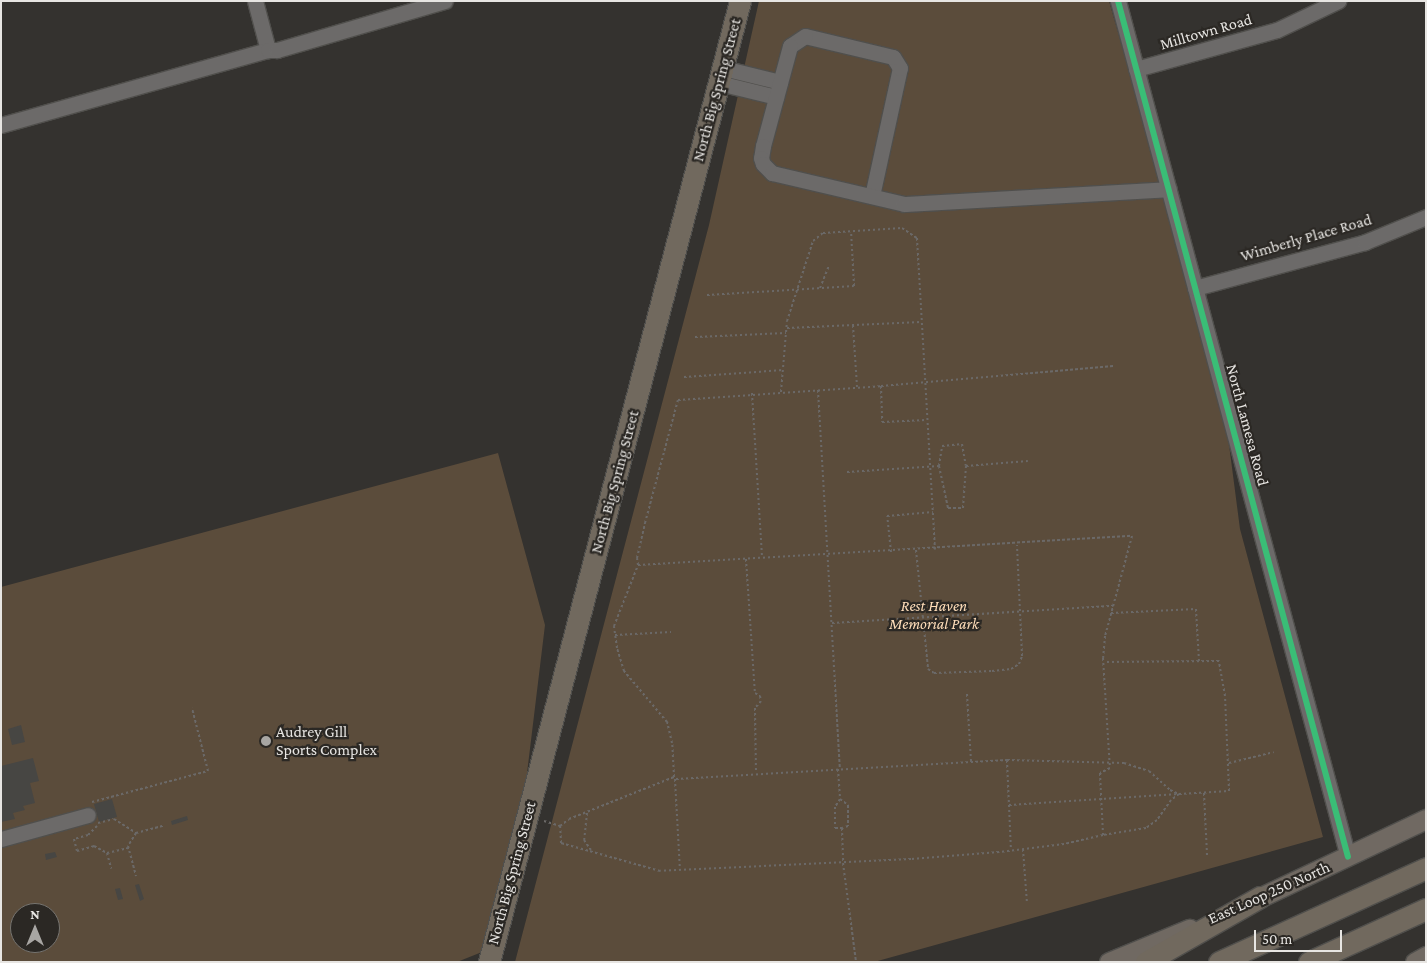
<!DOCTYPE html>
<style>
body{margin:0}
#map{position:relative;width:1427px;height:963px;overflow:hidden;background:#34322f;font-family:"Crimson Pro",serif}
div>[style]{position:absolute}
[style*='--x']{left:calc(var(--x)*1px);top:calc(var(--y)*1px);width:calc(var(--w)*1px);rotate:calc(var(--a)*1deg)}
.green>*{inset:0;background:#5b4c3b}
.building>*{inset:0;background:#474643}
.path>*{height:2px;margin-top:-1px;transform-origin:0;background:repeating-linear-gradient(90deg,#6b6968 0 2.5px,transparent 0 5px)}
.roads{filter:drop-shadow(1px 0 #504f4c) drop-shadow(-1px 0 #504f4c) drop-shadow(0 1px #504f4c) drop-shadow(0 -1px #504f4c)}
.minor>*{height:15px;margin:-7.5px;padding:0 7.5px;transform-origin:7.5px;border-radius:7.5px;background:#6c6a69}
.major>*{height:19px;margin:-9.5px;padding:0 9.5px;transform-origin:9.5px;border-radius:9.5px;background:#706962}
.highway>*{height:21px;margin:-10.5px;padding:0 10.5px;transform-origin:10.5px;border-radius:10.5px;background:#71695e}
.cycleway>*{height:6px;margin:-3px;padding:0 3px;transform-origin:3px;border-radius:3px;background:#3abd76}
.dots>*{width:14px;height:14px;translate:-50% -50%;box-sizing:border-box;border:2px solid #2b2824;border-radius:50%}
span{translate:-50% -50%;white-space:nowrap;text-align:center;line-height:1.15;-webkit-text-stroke:4.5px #2b2824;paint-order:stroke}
.street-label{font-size:16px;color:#e7e5e2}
.park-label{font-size:16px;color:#feddb9;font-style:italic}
.poi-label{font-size:16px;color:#e7e5e2}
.left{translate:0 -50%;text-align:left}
.frame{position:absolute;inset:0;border:2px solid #e7e5e2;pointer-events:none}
.north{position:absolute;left:10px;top:903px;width:50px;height:50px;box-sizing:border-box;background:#2b2824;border:1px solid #767470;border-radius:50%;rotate:0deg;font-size:14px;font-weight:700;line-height:20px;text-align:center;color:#e7e5e2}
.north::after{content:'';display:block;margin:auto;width:18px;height:22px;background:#a8a6a3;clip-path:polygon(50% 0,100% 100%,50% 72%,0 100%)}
.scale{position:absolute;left:1254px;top:930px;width:88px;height:22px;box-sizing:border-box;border:2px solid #e7e5e2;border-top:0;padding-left:6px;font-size:15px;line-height:18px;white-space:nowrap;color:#e7e5e2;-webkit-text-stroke:4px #2b2824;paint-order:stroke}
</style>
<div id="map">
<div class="green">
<i style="clip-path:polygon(759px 1px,1109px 1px,1187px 273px,1227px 429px,1240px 529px,1323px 837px,874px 962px,515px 962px,709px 225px)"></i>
<i style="clip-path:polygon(evenodd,498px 453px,545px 625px,517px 856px,492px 948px,457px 962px,1px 962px,1px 587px,498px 453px,20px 913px,50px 913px,50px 943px,20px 943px,20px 913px)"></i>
</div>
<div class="building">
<i style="clip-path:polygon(21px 725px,25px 742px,12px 745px,8px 729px)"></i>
<i style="clip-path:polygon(33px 758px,39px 781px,30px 783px,35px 803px,23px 806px,25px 810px,13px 813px,15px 819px,1px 822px,1px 766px)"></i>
<i style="clip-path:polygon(112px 799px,117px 817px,99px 822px,94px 804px)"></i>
<i style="clip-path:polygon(187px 816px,188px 820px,172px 825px,171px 821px)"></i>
<i style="clip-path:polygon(55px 852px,57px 857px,46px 860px,45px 854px)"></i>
<i style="clip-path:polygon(139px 884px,144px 899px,140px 901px,135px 885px)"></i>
<i style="clip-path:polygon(120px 888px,123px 899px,118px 900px,115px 889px)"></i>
</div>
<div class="path">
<i style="--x:820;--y:288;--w:24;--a:-68"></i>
<i style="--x:707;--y:295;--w:147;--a:-3.5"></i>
<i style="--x:854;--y:286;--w:55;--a:-93.1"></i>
<i style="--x:853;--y:325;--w:62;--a:86.3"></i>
<i style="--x:787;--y:328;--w:134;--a:-2.6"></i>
<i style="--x:695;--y:337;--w:91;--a:-2.5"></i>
<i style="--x:684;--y:377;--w:99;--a:-4"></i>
<i style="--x:881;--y:386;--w:36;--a:88"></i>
<i style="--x:882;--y:422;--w:44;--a:-2.6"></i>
<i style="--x:818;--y:390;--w:379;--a:86.7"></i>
<i style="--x:781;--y:392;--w:71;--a:-85.2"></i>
<i style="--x:787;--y:321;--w:84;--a:-72"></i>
<i style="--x:813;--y:241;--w:13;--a:-39"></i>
<i style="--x:823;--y:233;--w:79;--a:-3.6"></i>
<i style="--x:902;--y:228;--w:18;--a:34"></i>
<i style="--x:917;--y:238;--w:312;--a:86.7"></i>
<i style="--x:752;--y:393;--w:165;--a:86.5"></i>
<i style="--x:939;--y:466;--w:43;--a:77.9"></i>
<i style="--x:948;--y:508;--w:15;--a:0"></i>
<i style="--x:963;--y:508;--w:42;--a:-85.9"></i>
<i style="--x:847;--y:472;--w:92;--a:-3.7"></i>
<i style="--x:939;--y:466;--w:20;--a:-81"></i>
<i style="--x:942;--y:446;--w:20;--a:-6"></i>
<i style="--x:962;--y:444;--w:22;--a:80"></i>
<i style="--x:966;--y:466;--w:62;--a:-4.6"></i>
<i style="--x:916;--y:550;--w:120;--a:84.2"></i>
<i style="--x:928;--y:669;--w:7;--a:34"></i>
<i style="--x:934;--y:673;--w:58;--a:-2"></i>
<i style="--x:992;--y:671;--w:19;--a:-6"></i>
<i style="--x:1011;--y:669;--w:9;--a:-32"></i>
<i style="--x:1019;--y:664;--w:9;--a:-69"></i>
<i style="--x:1022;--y:656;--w:111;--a:-92.6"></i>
<i style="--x:891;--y:552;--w:36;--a:-96"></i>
<i style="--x:887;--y:516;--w:46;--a:-5"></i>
<i style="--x:746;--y:559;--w:134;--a:86.2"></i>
<i style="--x:755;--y:693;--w:6;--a:31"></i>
<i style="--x:760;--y:696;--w:5;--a:79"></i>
<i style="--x:761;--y:701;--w:9;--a:131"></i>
<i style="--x:755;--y:708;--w:65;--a:89.1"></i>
<i style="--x:638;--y:565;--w:7;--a:-98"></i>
<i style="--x:637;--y:558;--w:36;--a:-77"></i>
<i style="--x:645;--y:523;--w:127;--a:-75"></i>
<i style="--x:678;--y:400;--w:203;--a:-3.9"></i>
<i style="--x:881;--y:386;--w:233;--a:-4.9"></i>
<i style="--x:1111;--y:613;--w:85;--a:-2.7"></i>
<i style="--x:1196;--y:609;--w:52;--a:86.7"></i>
<i style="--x:832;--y:623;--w:282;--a:-3.5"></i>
<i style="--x:615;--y:635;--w:56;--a:-3.1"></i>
<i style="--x:967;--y:694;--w:68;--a:86.6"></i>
<i style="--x:1007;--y:760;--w:90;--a:87.5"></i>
<i style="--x:1229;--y:763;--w:46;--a:-13.7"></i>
<i style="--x:838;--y:769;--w:30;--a:86"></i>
<i style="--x:840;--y:799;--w:10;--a:37"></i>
<i style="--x:848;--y:805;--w:21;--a:90"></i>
<i style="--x:848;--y:826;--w:6;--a:162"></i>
<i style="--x:842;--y:828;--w:35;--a:88"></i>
<i style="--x:843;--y:863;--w:100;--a:82.5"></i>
<i style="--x:675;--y:779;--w:91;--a:86.9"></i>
<i style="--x:676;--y:779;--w:332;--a:-3.3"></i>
<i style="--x:1007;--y:760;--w:117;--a:1.5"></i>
<i style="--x:1124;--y:763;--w:26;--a:18"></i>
<i style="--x:1149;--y:771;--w:28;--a:42"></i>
<i style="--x:1170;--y:790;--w:10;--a:24"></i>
<i style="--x:1179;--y:794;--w:50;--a:-3.4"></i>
<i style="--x:1229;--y:791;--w:95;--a:-92.4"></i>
<i style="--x:1225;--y:696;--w:36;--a:-100"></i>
<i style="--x:1219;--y:661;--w:115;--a:179.5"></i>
<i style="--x:1204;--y:793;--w:62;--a:87.2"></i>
<i style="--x:840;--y:799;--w:9;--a:122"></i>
<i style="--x:835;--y:807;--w:21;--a:90"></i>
<i style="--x:835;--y:828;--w:7;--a:0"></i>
<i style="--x:92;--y:802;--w:120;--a:-15"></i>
<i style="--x:208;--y:771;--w:65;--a:-104.3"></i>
<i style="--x:1009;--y:805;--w:170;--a:-3.7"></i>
<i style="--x:1179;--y:794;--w:10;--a:143"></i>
<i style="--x:1171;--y:800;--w:24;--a:125"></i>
<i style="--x:1157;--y:820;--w:14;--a:144"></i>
<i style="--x:1146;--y:828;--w:44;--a:170.8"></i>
<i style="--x:587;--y:813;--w:27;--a:96"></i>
<i style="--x:584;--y:840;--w:12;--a:55"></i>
<i style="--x:544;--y:821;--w:17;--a:17"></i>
<i style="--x:560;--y:826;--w:11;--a:-38"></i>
<i style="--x:569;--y:819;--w:113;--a:-21.8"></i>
<i style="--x:674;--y:777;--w:34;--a:-93"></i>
<i style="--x:672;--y:743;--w:22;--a:-103"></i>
<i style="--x:667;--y:722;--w:67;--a:-130.1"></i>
<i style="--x:624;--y:671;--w:24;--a:-107"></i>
<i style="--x:617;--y:648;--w:22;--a:-98"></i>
<i style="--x:614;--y:626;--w:66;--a:-68.5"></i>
<i style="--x:638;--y:565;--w:495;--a:-3.4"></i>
<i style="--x:1132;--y:536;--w:104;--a:105.1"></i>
<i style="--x:1105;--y:636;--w:22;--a:95"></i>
<i style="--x:1103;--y:658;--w:110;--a:86.4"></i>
<i style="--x:1110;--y:768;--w:11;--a:153"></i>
<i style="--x:1100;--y:773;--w:62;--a:87.2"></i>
<i style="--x:1103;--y:835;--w:40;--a:167"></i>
<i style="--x:1064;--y:844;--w:65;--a:173"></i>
<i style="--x:999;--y:852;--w:88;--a:175.5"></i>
<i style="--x:911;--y:859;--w:251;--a:177.3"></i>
<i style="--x:660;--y:871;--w:103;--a:-164.2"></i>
<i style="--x:561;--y:843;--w:17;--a:-93"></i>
<i style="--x:98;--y:823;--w:16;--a:-14"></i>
<i style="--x:114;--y:819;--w:26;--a:32"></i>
<i style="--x:136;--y:833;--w:28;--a:-15"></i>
<i style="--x:97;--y:826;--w:13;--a:135"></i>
<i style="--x:88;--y:835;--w:15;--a:164"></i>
<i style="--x:74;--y:839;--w:12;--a:76"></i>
<i style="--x:77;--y:851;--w:18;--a:-16"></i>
<i style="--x:94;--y:846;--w:15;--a:28"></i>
<i style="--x:107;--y:853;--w:16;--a:75"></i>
<i style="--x:136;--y:833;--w:15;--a:122"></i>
<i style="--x:128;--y:846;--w:31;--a:75"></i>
<i style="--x:1023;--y:849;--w:54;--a:85.8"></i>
<i style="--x:107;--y:853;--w:23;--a:-13"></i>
</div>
<div class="roads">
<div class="minor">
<i style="--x:255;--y:1;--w:51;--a:75.1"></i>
<i style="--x:1118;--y:1;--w:886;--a:74.96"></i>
<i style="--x:723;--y:68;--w:59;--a:13.8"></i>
<i style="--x:1136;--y:69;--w:146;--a:-15.5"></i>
<i style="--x:1277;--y:30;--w:68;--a:-25.4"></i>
<i style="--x:719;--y:83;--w:59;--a:13.8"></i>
<i style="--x:1;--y:125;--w:277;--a:-15.7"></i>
<i style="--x:268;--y:50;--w:9;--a:0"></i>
<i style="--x:277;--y:50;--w:175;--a:-16.3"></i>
<i style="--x:872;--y:196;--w:131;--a:-77.7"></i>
<i style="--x:900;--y:68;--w:13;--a:-122"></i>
<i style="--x:893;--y:57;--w:90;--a:-166.6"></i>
<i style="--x:805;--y:36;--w:18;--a:146"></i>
<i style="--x:790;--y:46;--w:104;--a:105.1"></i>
<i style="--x:763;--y:146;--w:12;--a:99"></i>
<i style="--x:761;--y:158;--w:6;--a:72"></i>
<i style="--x:763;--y:164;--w:13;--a:45"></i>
<i style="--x:772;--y:173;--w:136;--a:13.2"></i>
<i style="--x:904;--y:204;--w:265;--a:-3.2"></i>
<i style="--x:1195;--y:288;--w:176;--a:-15.1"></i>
<i style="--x:1365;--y:242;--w:66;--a:-22.3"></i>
<i style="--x:1;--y:839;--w:90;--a:-15.4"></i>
</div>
<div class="major">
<i style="--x:1246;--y:904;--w:199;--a:-25.3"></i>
<i style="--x:1109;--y:962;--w:87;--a:-22.4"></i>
<i style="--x:1415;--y:962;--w:13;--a:-29"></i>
</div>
<div class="highway">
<i style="--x:489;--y:962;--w:993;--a:-75.36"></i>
<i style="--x:1146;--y:962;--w:131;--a:-29.7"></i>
<i style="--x:1219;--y:962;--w:227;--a:-24.4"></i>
<i style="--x:1309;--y:962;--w:128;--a:-24.4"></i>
</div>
</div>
<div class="cycleway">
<i style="--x:1118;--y:1;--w:886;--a:74.96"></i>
</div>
<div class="dots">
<i style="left:266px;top:741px;background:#a8a6a3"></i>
</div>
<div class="street-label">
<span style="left:1206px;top:32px;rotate:-16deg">Milltown Road</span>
<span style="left:717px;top:90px;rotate:-75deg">North Big Spring Street</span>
<span style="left:1306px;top:238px;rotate:-16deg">Wimberly Place Road</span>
<span style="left:1247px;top:425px;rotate:75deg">North Lamesa Road</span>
<span style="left:615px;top:482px;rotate:-75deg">North Big Spring Street</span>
<span style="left:512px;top:873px;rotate:-75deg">North Big Spring Street</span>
<span style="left:1269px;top:893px;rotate:-24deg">East Loop 250 North</span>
</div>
<div class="park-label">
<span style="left:934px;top:615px">Rest Haven<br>Memorial Park</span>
</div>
<div class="poi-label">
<span class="left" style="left:276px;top:741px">Audrey Gill<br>Sports Complex</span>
</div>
<div class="frame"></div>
<div class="north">N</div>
<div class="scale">50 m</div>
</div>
